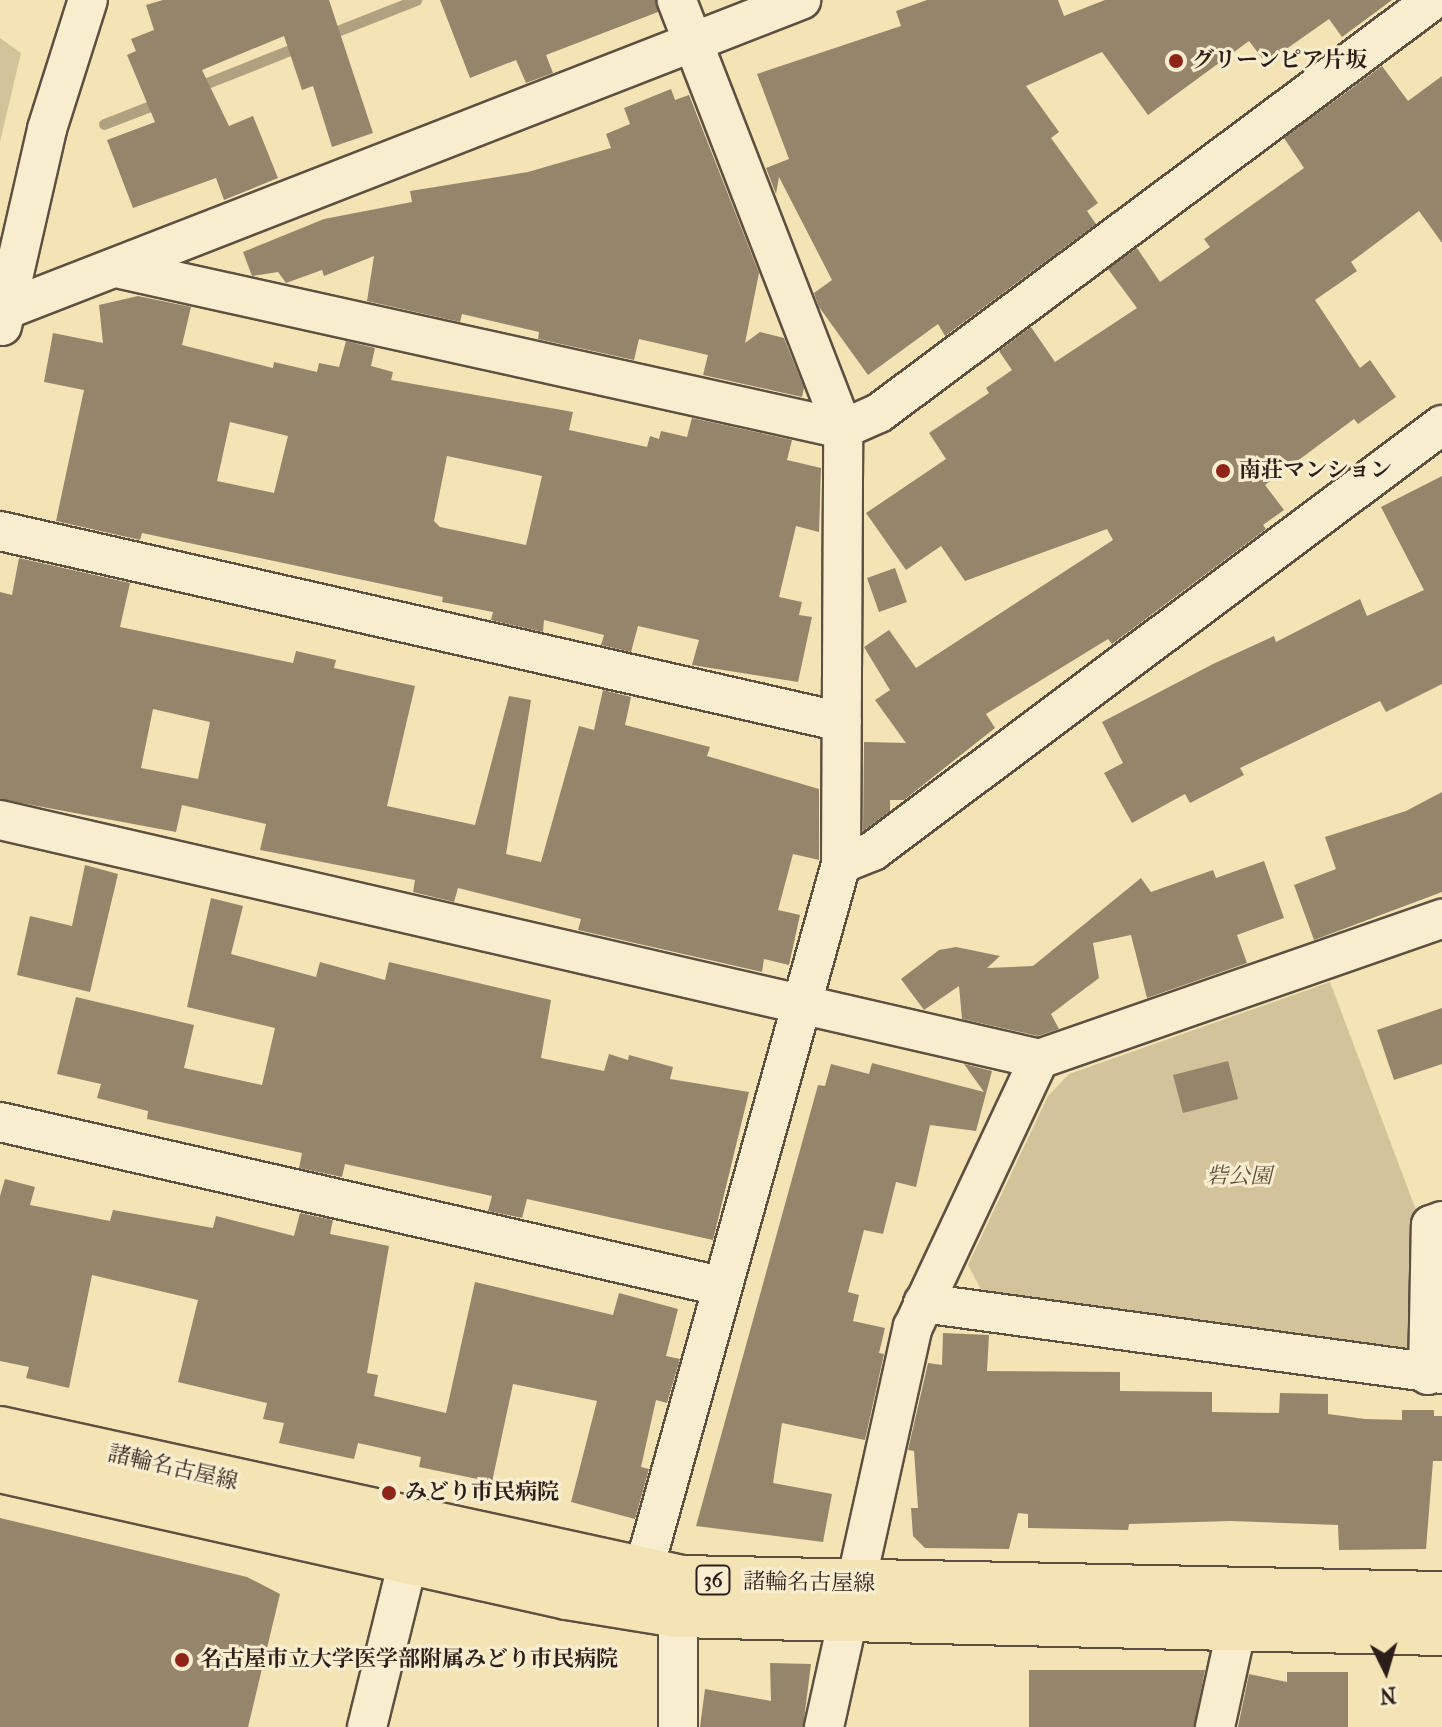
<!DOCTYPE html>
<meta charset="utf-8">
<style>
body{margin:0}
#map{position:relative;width:1442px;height:1727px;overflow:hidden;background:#f4e4b5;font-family:"IM FELL French Canon","Noto Serif JP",serif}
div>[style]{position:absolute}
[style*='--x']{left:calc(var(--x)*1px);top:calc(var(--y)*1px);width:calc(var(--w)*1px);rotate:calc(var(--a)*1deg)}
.green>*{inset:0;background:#d2c39b}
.stream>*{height:11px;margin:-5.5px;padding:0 5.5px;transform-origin:5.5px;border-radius:5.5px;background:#b0a180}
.building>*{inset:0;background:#94856b}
.roads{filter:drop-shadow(2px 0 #5e5041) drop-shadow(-2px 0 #5e5041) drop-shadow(0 2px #5e5041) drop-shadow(0 -2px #5e5041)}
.minor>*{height:38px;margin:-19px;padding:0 19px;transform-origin:19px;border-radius:19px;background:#f8edcf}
.major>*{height:44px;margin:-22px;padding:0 22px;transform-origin:22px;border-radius:22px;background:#f4e4b5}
.dots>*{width:22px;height:22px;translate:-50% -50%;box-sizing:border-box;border:4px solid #f8edcf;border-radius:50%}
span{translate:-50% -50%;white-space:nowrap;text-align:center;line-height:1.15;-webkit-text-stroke:6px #f8edcf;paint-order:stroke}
.shield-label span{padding:2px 6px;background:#f8edcf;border:2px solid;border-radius:6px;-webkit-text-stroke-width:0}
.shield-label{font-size:20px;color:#2c1f1a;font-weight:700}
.poi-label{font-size:22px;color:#2c1f1a;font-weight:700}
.left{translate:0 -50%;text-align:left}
.park-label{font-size:22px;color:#5e5041;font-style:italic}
.street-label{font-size:22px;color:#2c1f1a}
.north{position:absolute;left:1346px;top:1631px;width:80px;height:80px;-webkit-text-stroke:6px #f8edcf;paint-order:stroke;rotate:175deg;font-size:22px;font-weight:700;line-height:32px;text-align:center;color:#2c1f1a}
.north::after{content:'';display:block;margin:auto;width:28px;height:36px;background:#2c1f1a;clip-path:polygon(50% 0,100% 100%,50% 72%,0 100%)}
</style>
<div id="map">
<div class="green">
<i style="clip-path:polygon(0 38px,21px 53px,0 142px)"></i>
<i style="clip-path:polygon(1330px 982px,1416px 1210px,1413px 1347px,1396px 1356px,984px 1295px,968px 1265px,1048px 1096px,1069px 1074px)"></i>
</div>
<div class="stream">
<i style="--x:327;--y:35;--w:96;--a:-21.5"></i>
<i style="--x:197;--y:87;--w:111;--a:-21.7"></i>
<i style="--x:104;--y:124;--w:63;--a:-21.3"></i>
</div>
<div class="building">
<i style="clip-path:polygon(163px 0,329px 0,373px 133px,332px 147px,313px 86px,302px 90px,284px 36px,202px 70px,229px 126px,253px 116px,278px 178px,224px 200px,216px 178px,133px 208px,107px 140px,155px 122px,127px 55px,136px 51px,131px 39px,154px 30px,146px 5px)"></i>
<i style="clip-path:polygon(440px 0,656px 0,658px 12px,546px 55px,553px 73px,526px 83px,516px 60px,470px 78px)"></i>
<i style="clip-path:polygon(927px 0,1058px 0,1064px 16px,1105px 0,1392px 0,1342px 37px,1329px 19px,1272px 59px,1268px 54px,1262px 58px,1249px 41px,1148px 115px,1102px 52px,1026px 86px,1059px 132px,1051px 138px,1098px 203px,1087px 211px,1096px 224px,945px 336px,938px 324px,868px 375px,819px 307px,814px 293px,832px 280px,779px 177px,776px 194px,766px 168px,789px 159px,757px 74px,901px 26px,896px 11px)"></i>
<i style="clip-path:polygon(1382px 66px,1408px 101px,1442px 76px,1442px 243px,1419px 211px,1351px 262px,1357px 271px,1315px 300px,1360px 368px,1370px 360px,1396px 397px,1358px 424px,1354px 419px,1265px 485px,1284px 510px,1263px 525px,1266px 529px,1112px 644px,1108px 639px,986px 714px,995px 728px,904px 800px,890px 800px,890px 811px,863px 831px,864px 742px,906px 743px,875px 700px,890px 690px,864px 647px,889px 630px,916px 668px,1113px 540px,1107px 529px,965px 581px,941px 546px,906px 570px,866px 513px,946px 459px,929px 433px,989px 393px,986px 388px,1012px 370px,999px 351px,1031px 327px,1055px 362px,1137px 308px,1108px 269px,1137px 248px,1160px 282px,1210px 247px,1204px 239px,1304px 168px,1284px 138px)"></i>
<i style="clip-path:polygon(671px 89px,675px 100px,689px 95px,759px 273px,745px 343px,760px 332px,784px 338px,804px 388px,802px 397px,703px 375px,708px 355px,639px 339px,634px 360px,538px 339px,539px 332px,462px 314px,460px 322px,367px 301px,374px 256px,324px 276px,322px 270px,286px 283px,278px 272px,252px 276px,243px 252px,324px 219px,412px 202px,410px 191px,528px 172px,611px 148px,606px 134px,630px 124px,624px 108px)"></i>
<i style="clip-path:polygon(evenodd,138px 296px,191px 307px,182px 345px,273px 368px,274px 362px,317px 372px,319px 363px,339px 367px,346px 341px,375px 348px,371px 366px,393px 372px,391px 380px,573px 412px,569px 430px,647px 447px,650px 436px,659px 439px,661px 431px,687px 437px,692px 418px,792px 440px,787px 460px,821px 468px,819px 532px,796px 526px,779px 597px,802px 602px,799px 615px,812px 617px,798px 682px,692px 665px,699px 640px,638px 626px,631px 652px,601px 645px,604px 635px,544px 620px,543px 632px,491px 620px,493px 612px,442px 602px,443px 597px,142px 533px,140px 540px,56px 521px,84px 390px,44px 382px,53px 333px,103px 343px,99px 305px,138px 296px,230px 422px,288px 436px,274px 493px,217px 481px,230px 422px,138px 296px,447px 456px,542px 476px,526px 545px,440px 527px,434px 521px,447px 456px)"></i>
<i style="clip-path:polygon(1442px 476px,1442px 684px,1386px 712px,1380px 701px,1240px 768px,1244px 775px,1190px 803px,1185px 794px,1132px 823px,1104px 773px,1123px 763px,1102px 722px,1213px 664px,1274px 636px,1276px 642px,1360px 599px,1367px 616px,1424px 590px,1381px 507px)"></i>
<i style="clip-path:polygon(evenodd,19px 558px,130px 583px,120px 627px,293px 663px,296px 651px,336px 660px,334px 668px,415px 686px,387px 806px,475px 825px,509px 696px,531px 700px,506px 854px,541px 862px,579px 726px,594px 730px,603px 690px,631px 697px,625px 725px,710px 747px,707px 756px,819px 789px,819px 860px,793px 854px,778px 910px,800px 915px,789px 965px,764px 959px,762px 972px,578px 930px,581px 919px,458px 888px,454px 902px,413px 892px,415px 880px,260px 850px,266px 824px,182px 805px,176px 832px,0 799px,0 592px,12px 595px,19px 558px,153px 709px,210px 722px,198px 779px,141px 768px,153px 709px)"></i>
<i style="clip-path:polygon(895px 568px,907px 602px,879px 612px,867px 578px)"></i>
<i style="clip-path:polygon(1442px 792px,1442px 892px,1314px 940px,1294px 885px,1336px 869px,1325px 837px,1406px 811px)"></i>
<i style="clip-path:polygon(1264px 861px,1284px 918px,1237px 935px,1247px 963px,1147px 998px,1131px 935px,1093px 943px,1099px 978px,1051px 1014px,1059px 1029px,1038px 1036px,962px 1019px,959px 986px,924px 1010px,901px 979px,939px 950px,956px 947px,1000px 956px,987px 968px,1033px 966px,1141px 878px,1151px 892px,1213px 870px,1216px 878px)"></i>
<i style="clip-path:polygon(85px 865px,118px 874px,90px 992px,17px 975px,30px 916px,72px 926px)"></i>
<i style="clip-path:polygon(211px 898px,243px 906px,231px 954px,316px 977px,320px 962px,385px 980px,389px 962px,551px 1000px,541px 1058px,604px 1071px,609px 1054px,628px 1060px,629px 1055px,673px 1067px,670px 1079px,749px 1092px,713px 1240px,527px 1199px,522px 1218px,488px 1211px,492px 1196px,345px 1164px,342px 1177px,299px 1168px,302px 1153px,147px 1119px,148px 1111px,97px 1098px,101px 1084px,57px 1074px,76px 997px,194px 1025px,184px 1068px,262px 1085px,275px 1028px,187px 1007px)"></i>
<i style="clip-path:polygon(1442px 1008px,1442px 1064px,1394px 1080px,1377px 1030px)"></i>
<i style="clip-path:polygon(1228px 1061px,1238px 1099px,1183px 1113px,1173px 1075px)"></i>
<i style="clip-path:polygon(872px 1063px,984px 1092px,964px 1064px,992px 1071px,976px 1131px,930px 1125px,916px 1187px,896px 1182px,883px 1234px,864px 1230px,848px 1292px,859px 1295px,853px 1321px,885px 1328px,879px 1353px,884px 1354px,865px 1440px,782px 1423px,773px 1483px,832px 1494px,823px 1542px,696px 1526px,818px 1085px,825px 1086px,831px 1064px,869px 1074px)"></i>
<i style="clip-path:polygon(5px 1179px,35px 1187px,30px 1205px,110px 1221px,113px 1210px,213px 1228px,216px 1216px,294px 1236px,300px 1213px,333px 1220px,330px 1234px,389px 1246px,367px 1373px,378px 1375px,374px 1396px,446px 1413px,475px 1282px,613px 1315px,619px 1293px,678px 1309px,666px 1356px,680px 1359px,667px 1403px,656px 1400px,641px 1467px,649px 1469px,635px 1519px,571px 1502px,597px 1401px,513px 1384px,492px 1482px,419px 1467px,421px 1457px,358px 1443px,354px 1459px,279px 1443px,284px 1423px,263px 1419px,267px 1403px,178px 1382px,198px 1300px,92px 1275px,69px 1388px,26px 1378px,29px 1367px,0 1361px,0 1196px)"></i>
<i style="clip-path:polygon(943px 1333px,989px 1335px,987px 1371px,1120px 1372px,1120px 1391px,1212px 1392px,1212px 1412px,1279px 1413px,1280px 1393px,1328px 1394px,1328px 1414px,1365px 1419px,1402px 1420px,1402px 1410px,1434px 1410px,1434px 1416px,1442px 1416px,1442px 1461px,1433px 1461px,1426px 1549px,1339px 1550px,1338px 1525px,1231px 1521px,1129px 1524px,1128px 1530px,1028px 1528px,1028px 1514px,1018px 1513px,1009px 1549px,925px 1548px,913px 1536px,911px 1508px,918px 1508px,914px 1451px,908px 1450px,928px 1363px,942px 1365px)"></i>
<i style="clip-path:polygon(0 1518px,247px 1577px,280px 1594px,248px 1727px,0 1727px)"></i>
<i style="clip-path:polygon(770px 1663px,811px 1664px,803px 1727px,700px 1727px,705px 1689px,771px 1701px)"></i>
<i style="clip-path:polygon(1029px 1670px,1205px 1670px,1194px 1727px,1029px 1727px)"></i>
<i style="clip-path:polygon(1287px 1672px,1348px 1672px,1348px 1727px,1238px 1727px,1249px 1674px,1287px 1682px)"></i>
</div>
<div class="roads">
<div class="minor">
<i style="--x:116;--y:268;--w:745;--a:12.49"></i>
<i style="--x:843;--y:429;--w:39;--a:-24"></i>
<i style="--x:879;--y:413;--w:691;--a:-36.7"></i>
<i style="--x:0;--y:312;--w:860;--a:-21.28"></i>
<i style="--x:2;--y:326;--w:202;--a:-77.1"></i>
<i style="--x:47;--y:129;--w:135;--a:-72.4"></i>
<i style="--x:0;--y:531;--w:863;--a:12.78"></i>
<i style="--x:0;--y:820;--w:1066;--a:12.95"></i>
<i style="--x:841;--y:864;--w:35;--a:-22"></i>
<i style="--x:873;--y:851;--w:711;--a:-36.82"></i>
<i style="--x:0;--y:1122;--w:738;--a:12.83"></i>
<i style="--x:923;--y:1303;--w:524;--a:7.79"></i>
<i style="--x:1428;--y:1375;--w:150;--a:-88.9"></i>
<i style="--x:1431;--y:1225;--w:12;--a:-20"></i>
<i style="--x:643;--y:1572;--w:735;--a:-74.38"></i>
<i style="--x:841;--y:864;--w:435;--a:-89.7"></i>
<i style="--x:843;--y:429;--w:460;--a:-111.2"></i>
<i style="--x:678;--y:1615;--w:112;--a:90"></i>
<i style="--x:367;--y:1727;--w:171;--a:-76.1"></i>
<i style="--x:824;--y:1727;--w:410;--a:-77.5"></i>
<i style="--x:913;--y:1327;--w:296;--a:-64.8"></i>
<i style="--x:1039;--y:1059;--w:427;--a:-19.2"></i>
<i style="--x:1215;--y:1727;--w:98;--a:-77.7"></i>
</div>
<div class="major">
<i style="--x:0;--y:1429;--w:698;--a:12.32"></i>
<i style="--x:682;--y:1578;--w:760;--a:1.21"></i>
<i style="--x:0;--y:1470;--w:581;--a:12.63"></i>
<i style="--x:567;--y:1597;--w:112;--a:9.2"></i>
<i style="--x:678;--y:1615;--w:764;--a:1.35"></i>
</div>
</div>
<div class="dots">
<i style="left:1176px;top:61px;background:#8f2418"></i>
<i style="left:1223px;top:471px;background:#8f2418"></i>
<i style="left:389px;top:1493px;background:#8f2418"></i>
<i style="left:182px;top:1660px;background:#8f2418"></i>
</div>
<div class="shield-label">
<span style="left:713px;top:1580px">36</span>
</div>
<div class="poi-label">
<span class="left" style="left:1192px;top:61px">グリーンピア片坂</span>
<span class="left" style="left:1239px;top:471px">南荘マンション</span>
<span class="left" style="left:405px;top:1493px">みどり市民病院</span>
<span class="left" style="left:200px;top:1660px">名古屋市立大学医学部附属みどり市民病院</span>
</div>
<div class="park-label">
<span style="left:1239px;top:1177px">砦公園</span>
</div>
<div class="street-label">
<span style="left:173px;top:1468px;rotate:13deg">諸輪名古屋線</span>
<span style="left:809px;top:1583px;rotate:1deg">諸輪名古屋線</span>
</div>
<div class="north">N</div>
</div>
